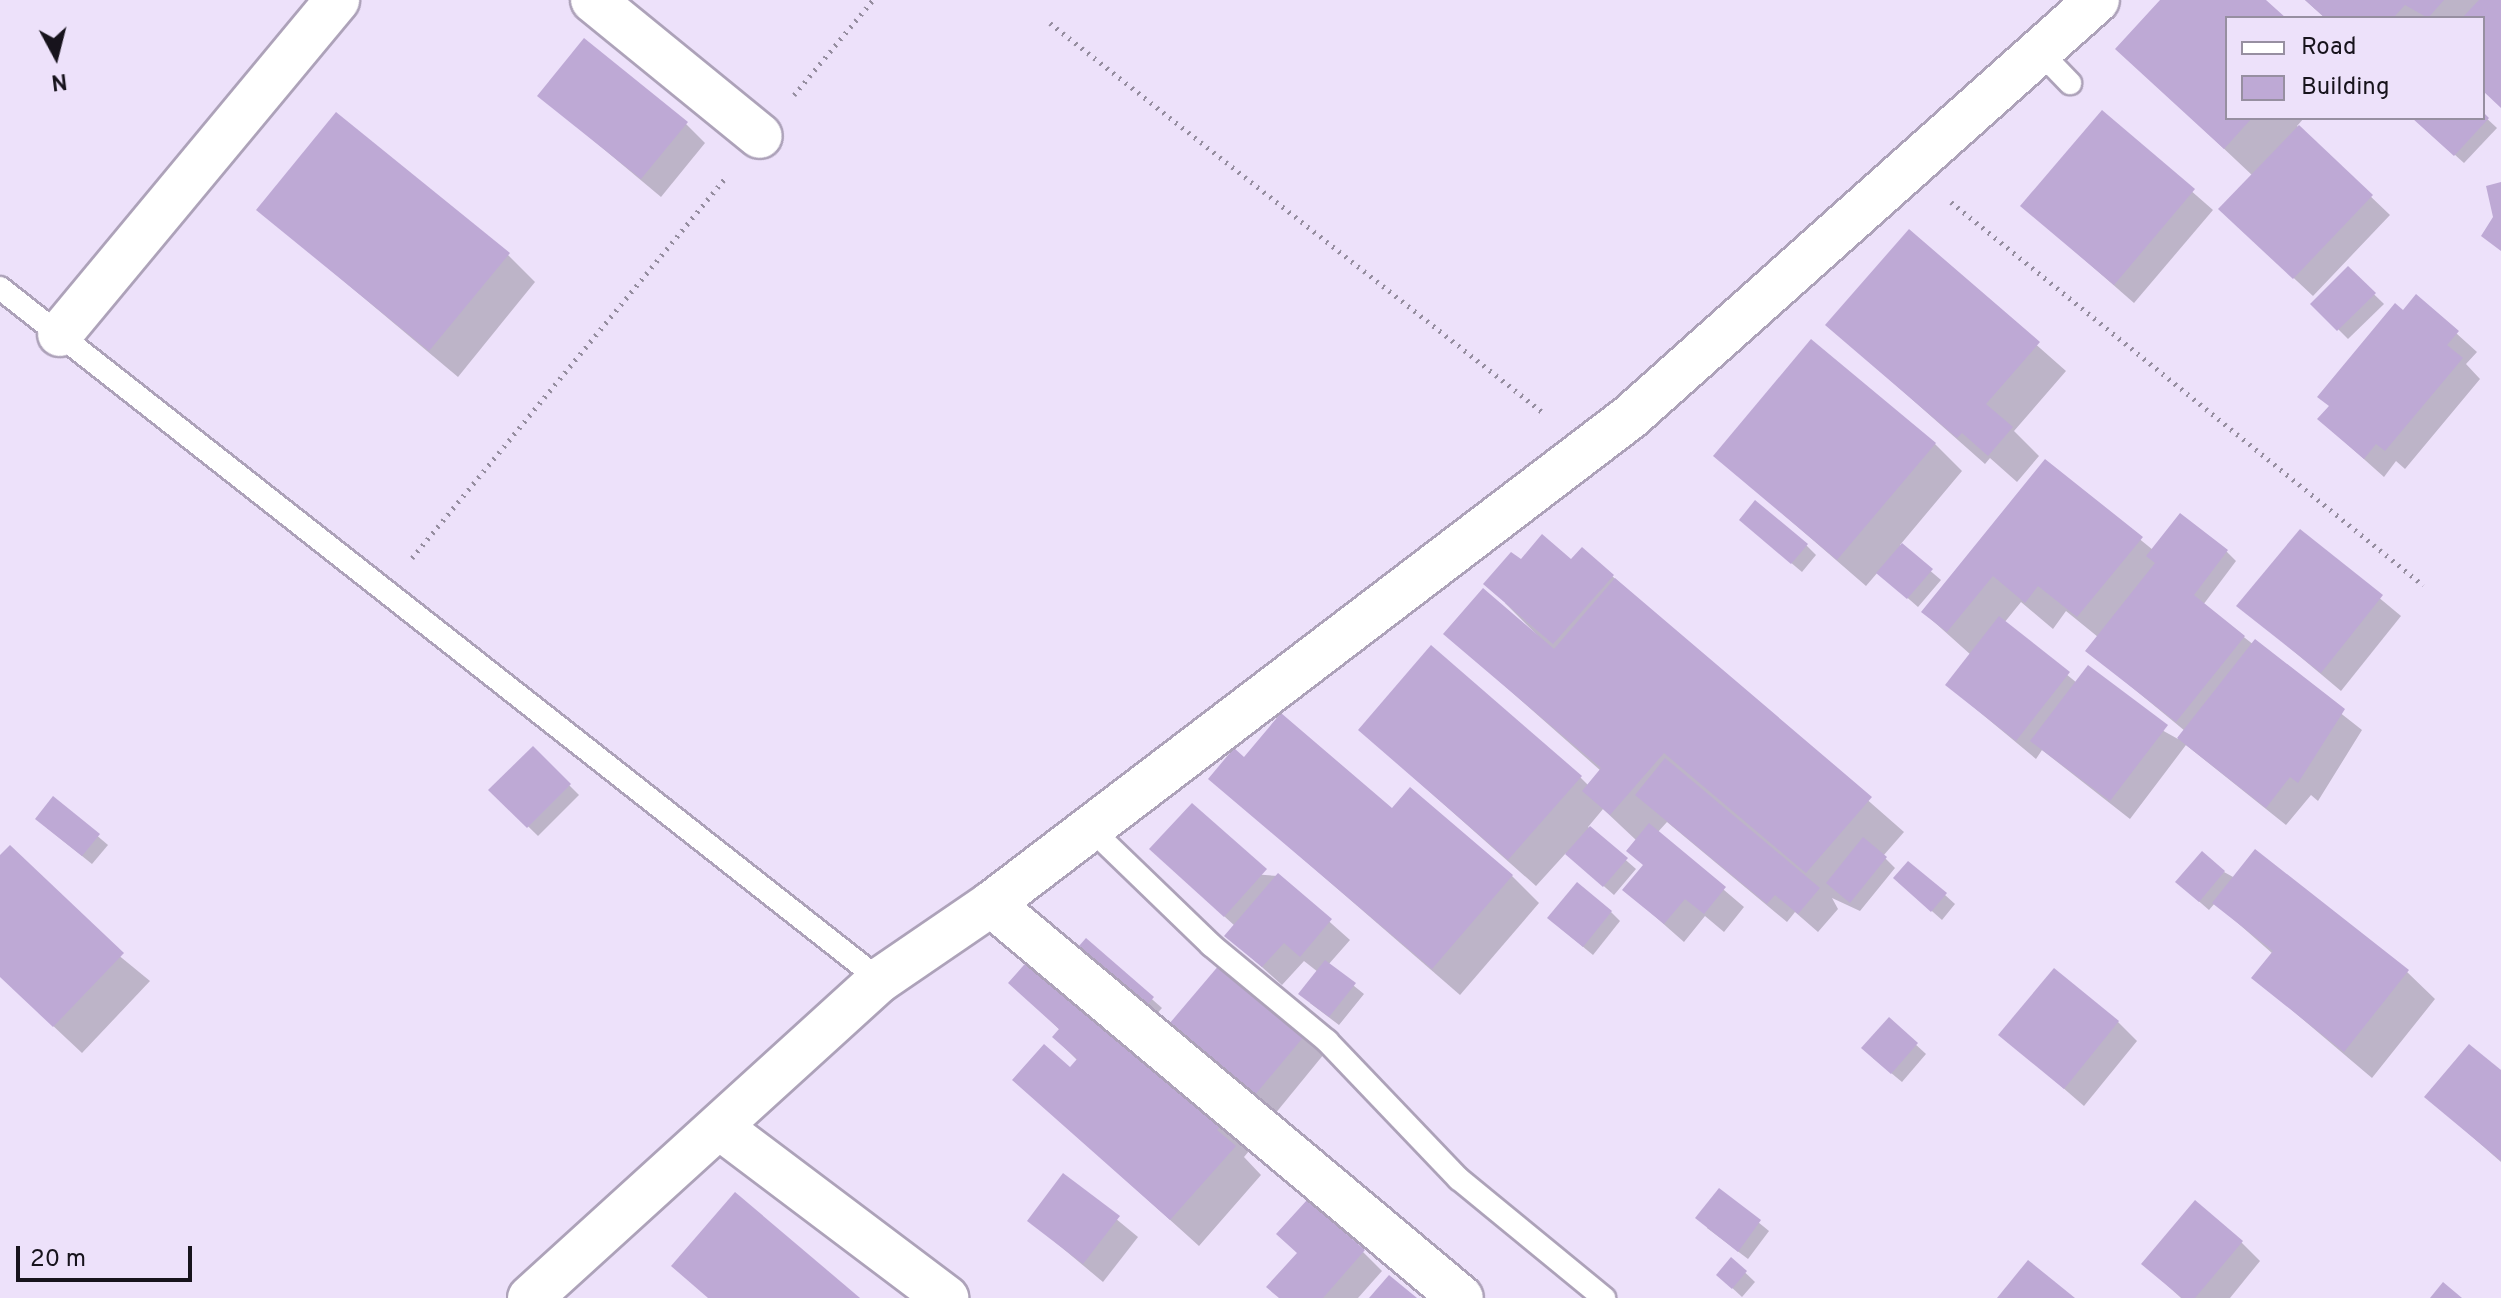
<!DOCTYPE html>
<style>
body{margin:0}
#map{position:relative;width:2501px;height:1298px;overflow:hidden;background:#ede1fa;font-family:Overpass,sans-serif}
div>[style]{position:absolute}
[style*='--x']{left:calc(var(--x)*1px);top:calc(var(--y)*1px);width:calc(var(--w)*1px);rotate:calc(var(--a)*1deg)}
.shadow>*{inset:0;background:#0003}
.building>*{inset:0;background:#bea9d5}
.path>*{height:5px;margin-top:-2.5px;transform-origin:0;background:repeating-linear-gradient(90deg,#958d9f 0 2px,transparent 0 8px)}
.roads{filter:drop-shadow(2px 0 #ada2b9) drop-shadow(-2px 0 #ada2b9) drop-shadow(0 2px #ada2b9) drop-shadow(0 -2px #ada2b9)}
.service>*{height:22px;margin:-11px;padding:0 11px;transform-origin:11px;border-radius:11px;background:#fff}
.minor>*{height:44px;margin:-22px;padding:0 22px;transform-origin:22px;border-radius:22px;background:#fff}
.tertiary>*{height:44px;margin:-22px;padding:0 22px;transform-origin:22px;border-radius:22px;background:#fff}
span{translate:-50% -50%;white-space:nowrap;text-align:center;line-height:1.15;-webkit-text-stroke:6px #ede1fa;paint-order:stroke}
.legend{position:absolute;left:2225px;top:16px;width:260px;height:104px;box-sizing:border-box;background:#ede1fa;border:2px solid #978fa1;margin:0;padding:10px 14px;list-style:none;font-size:24px;color:#17131c}
.legend li{display:flex;align-items:center;gap:16px;height:40px}
.legend b{width:40px;border:2px solid #978fa1}
.north{position:absolute;left:16px;top:16px;width:80px;height:80px;-webkit-text-stroke:6px #ede1fa;paint-order:stroke;rotate:173deg;font-size:22px;font-weight:700;line-height:32px;text-align:center;color:#17131c}
.north::after{content:'';display:block;margin:auto;width:28px;height:36px;background:#17131c;clip-path:polygon(50% 0,100% 100%,50% 72%,0 100%)}
.scale{position:absolute;left:16px;top:1246px;width:176px;height:36px;box-sizing:border-box;border:4px solid #17131c;border-top:0;padding-left:10px;font-size:24px;line-height:28px;white-space:nowrap;color:#17131c;-webkit-text-stroke:6px #ede1fa;paint-order:stroke}
</style>
<div id="map">
<div class="shadow">
<i style="clip-path:polygon(2163px 0,2263px 0,2283px 18px,2227px 18px,2227px 118px,2304px 118px,2297px 126px,2390px 215px,2313px 296px,2240px 228px,2253px 176px,2118px 49px)"></i>
<i style="clip-path:polygon(2305px 0,2501px 0,2501px 106px,2483px 89px,2483px 18px,2325px 18px)"></i>
<i style="clip-path:polygon(539px 95px,686px 124px,705px 143px,661px 197px)"></i>
<i style="clip-path:polygon(2102px 113px,2213px 210px,2134px 303px,2023px 206px)"></i>
<i style="clip-path:polygon(2483px 115px,2497px 128px,2464px 163px,2414px 118px)"></i>
<i style="clip-path:polygon(259px 210px,508px 255px,535px 282px,458px 377px)"></i>
<i style="clip-path:polygon(1909px 232px,2066px 371px,2014px 431px,2039px 456px,2017px 482px,1990px 458px,1985px 464px,1828px 325px)"></i>
<i style="clip-path:polygon(2348px 269px,2384px 304px,2348px 339px,2313px 304px)"></i>
<i style="clip-path:polygon(2416px 297px,2477px 352px,2466px 364px,2480px 379px,2405px 469px,2396px 461px,2384px 477px,2319px 419px)"></i>
<i style="clip-path:polygon(1935px 444px,1962px 471px,1900px 545px,1941px 580px,1918px 607px,1878px 572px,1866px 586px,1716px 456px)"></i>
<i style="clip-path:polygon(evenodd,2045px 462px,2153px 550px,2180px 516px,2227px 552px,2236px 561px,2203px 605px,2362px 730px,2318px 801px,2311px 795px,2286px 825px,2186px 745px,2130px 819px,2042px 750px,2036px 759px,1947px 685px,1971px 655px,1923px 612px,2045px 462px,2021px 602px,2053px 629px,2066px 611px,2098px 637px,2088px 651px,2185px 731px,2178px 739px,2077px 683px,2004px 623px,2021px 602px)"></i>
<i style="clip-path:polygon(1751px 529px,1806px 545px,1816px 555px,1802px 572px)"></i>
<i style="clip-path:polygon(2300px 532px,2401px 616px,2341px 691px,2239px 605px)"></i>
<i style="clip-path:polygon(1521px 561px,1572px 562px,1612px 576px,1904px 832px,1883px 856px,1895px 868px,1860px 911px,1832px 898px,1838px 909px,1818px 932px,1795px 912px,1787px 922px,1667px 822px,1657px 833px,1744px 907px,1724px 932px,1705px 916px,1684px 942px,1625px 890px,1645px 865px,1628px 851px,1637px 841px,1603px 809px,1588px 827px,1636px 869px,1614px 895px,1566px 853px,1536px 886px,1360px 730px,1580px 777px,1589px 786px,1601px 771px,1446px 634px,1554px 652px,1505px 603px)"></i>
<i style="clip-path:polygon(533px 749px,579px 795px,538px 836px,491px 790px)"></i>
<i style="clip-path:polygon(1244px 760px,1392px 811px,1512px 876px,1539px 903px,1460px 995px,1211px 779px)"></i>
<i style="clip-path:polygon(54px 799px,108px 845px,92px 864px,47px 828px)"></i>
<i style="clip-path:polygon(0 858px,150px 981px,82px 1053px,0 976px)"></i>
<i style="clip-path:polygon(1171px 868px,1278px 876px,1350px 940px,1328px 965px,1364px 994px,1339px 1025px,1310px 1003px,1318px 972px,1304px 961px,1282px 985px,1227px 936px,1235px 926px)"></i>
<i style="clip-path:polygon(2224px 872px,2407px 972px,2435px 999px,2372px 1078px,2254px 978px,2273px 954px,2215px 903px,2209px 910px,2187px 891px)"></i>
<i style="clip-path:polygon(1905px 887px,1945px 895px,1955px 904px,1942px 920px)"></i>
<i style="clip-path:polygon(1611px 912px,1620px 921px,1593px 955px,1559px 927px)"></i>
<i style="clip-path:polygon(1086px 941px,1162px 1008px,1142px 1031px)"></i>
<i style="clip-path:polygon(1011px 983px,1254px 1145px,1244px 1157px,1261px 1175px,1199px 1246px,1015px 1080px,1070px 1070px,1078px 1061px,1054px 1037px,1060px 1030px)"></i>
<i style="clip-path:polygon(1889px 1020px,1926px 1054px,1902px 1082px,1873px 1058px)"></i>
<i style="clip-path:polygon(2118px 1022px,2137px 1041px,2084px 1106px,2001px 1034px)"></i>
<i style="clip-path:polygon(1305px 1035px,1324px 1054px,1265px 1126px,1180px 1056px)"></i>
<i style="clip-path:polygon(2501px 1073px,2501px 1162px,2427px 1097px)"></i>
<i style="clip-path:polygon(1064px 1176px,1138px 1237px,1103px 1282px,1030px 1221px)"></i>
<i style="clip-path:polygon(1720px 1191px,1769px 1231px,1748px 1259px,1707px 1228px)"></i>
<i style="clip-path:polygon(2241px 1242px,2260px 1261px,2230px 1298px,2181px 1298px,2144px 1264px)"></i>
<i style="clip-path:polygon(1363px 1252px,1382px 1271px,1358px 1298px,1280px 1298px)"></i>
<i style="clip-path:polygon(1732px 1260px,1755px 1282px,1742px 1297px,1728px 1284px)"></i>
</div>
<div class="building">
<i style="clip-path:polygon(2160px 0,2266px 0,2286px 18px,2227px 18px,2227px 118px,2252px 118px,2224px 149px,2115px 49px)"></i>
<i style="clip-path:polygon(2305px 0,2444px 0,2428px 18px,2405px 5px,2393px 18px,2325px 18px)"></i>
<i style="clip-path:polygon(2479px 0,2501px 0,2501px 108px,2483px 91px,2483px 18px,2462px 18px)"></i>
<i style="clip-path:polygon(584px 38px,688px 122px,641px 179px,537px 96px)"></i>
<i style="clip-path:polygon(2102px 110px,2195px 189px,2114px 285px,2020px 206px)"></i>
<i style="clip-path:polygon(336px 112px,510px 253px,429px 351px,256px 210px)"></i>
<i style="clip-path:polygon(2483px 112px,2489px 118px,2454px 156px,2412px 118px,2483px 118px)"></i>
<i style="clip-path:polygon(2299px 125px,2373px 195px,2293px 279px,2218px 209px)"></i>
<i style="clip-path:polygon(2501px 182px,2501px 251px,2481px 236px,2493px 217px,2486px 186px)"></i>
<i style="clip-path:polygon(1909px 229px,2040px 342px,1986px 404px,2013px 427px,1988px 456px,1962px 433px,1957px 438px,1825px 325px)"></i>
<i style="clip-path:polygon(2348px 266px,2376px 293px,2337px 331px,2310px 304px)"></i>
<i style="clip-path:polygon(2416px 294px,2459px 331px,2447px 345px,2463px 358px,2385px 451px,2376px 444px,2364px 459px,2317px 419px,2329px 406px,2317px 397px,2395px 303px,2403px 310px)"></i>
<i style="clip-path:polygon(1811px 339px,1936px 443px,1837px 560px,1713px 456px)"></i>
<i style="clip-path:polygon(2045px 459px,2143px 537px,2077px 617px,2038px 586px,2025px 603px,1993px 576px,1947px 632px,1921px 612px)"></i>
<i style="clip-path:polygon(1755px 500px,1808px 544px,1791px 564px,1739px 520px)"></i>
<i style="clip-path:polygon(2180px 513px,2228px 550px,2194px 595px,2245px 636px,2176px 722px,2085px 651px,2155px 563px,2146px 556px)"></i>
<i style="clip-path:polygon(2300px 529px,2383px 595px,2321px 673px,2236px 606px)"></i>
<i style="clip-path:polygon(1542px 534px,1571px 559px,1582px 547px,1614px 575px,1553px 644px,1483px 584px,1511px 552px,1521px 559px)"></i>
<i style="clip-path:polygon(1902px 543px,1933px 569px,1907px 599px,1876px 573px)"></i>
<i style="clip-path:polygon(1615px 578px,1872px 797px,1806px 873px,1664px 753px,1610px 815px,1582px 791px,1601px 768px,1443px 634px,1483px 588px,1554px 649px)"></i>
<i style="clip-path:polygon(1999px 616px,2070px 672px,2016px 741px,1945px 685px)"></i>
<i style="clip-path:polygon(2255px 639px,2345px 709px,2298px 783px,2290px 777px,2266px 808px,2177px 738px)"></i>
<i style="clip-path:polygon(1431px 645px,1582px 776px,1508px 860px,1358px 730px)"></i>
<i style="clip-path:polygon(2088px 665px,2168px 725px,2110px 801px,2030px 741px)"></i>
<i style="clip-path:polygon(1281px 713px,1392px 808px,1410px 787px,1513px 875px,1432px 969px,1208px 779px,1234px 748px,1244px 757px)"></i>
<i style="clip-path:polygon(533px 746px,571px 784px,527px 828px,488px 790px)"></i>
<i style="clip-path:polygon(1665px 758px,1820px 888px,1798px 914px,1775px 895px,1767px 904px,1635px 795px)"></i>
<i style="clip-path:polygon(53px 796px,100px 834px,82px 856px,35px 819px)"></i>
<i style="clip-path:polygon(1192px 803px,1267px 869px,1224px 917px,1149px 849px)"></i>
<i style="clip-path:polygon(1649px 823px,1726px 887px,1704px 914px,1685px 899px,1664px 924px,1622px 890px,1643px 865px,1626px 851px)"></i>
<i style="clip-path:polygon(1590px 826px,1628px 858px,1603px 887px,1565px 854px)"></i>
<i style="clip-path:polygon(1863px 837px,1887px 857px,1850px 903px,1826px 883px)"></i>
<i style="clip-path:polygon(10px 845px,124px 953px,53px 1027px,0 977px,0 855px)"></i>
<i style="clip-path:polygon(2255px 849px,2409px 970px,2344px 1052px,2251px 978px,2273px 951px,2212px 903px)"></i>
<i style="clip-path:polygon(2202px 851px,2225px 871px,2199px 902px,2175px 882px)"></i>
<i style="clip-path:polygon(1908px 861px,1947px 893px,1931px 912px,1893px 878px)"></i>
<i style="clip-path:polygon(1278px 873px,1332px 919px,1300px 957px,1284px 943px,1262px 967px,1224px 936px)"></i>
<i style="clip-path:polygon(1577px 882px,1612px 911px,1583px 947px,1547px 918px)"></i>
<i style="clip-path:polygon(1086px 938px,1154px 997px,1132px 1023px,1064px 963px)"></i>
<i style="clip-path:polygon(1038px 949px,1229px 1116px,1217px 1130px,1236px 1146px,1170px 1220px,1012px 1080px,1044px 1044px,1070px 1067px,1077px 1059px,1052px 1037px,1059px 1029px,1008px 983px)"></i>
<i style="clip-path:polygon(1325px 960px,1356px 983px,1329px 1017px,1298px 994px)"></i>
<i style="clip-path:polygon(1220px 964px,1306px 1034px,1244px 1108px,1158px 1037px)"></i>
<i style="clip-path:polygon(2054px 968px,2119px 1021px,2064px 1089px,1998px 1035px)"></i>
<i style="clip-path:polygon(1889px 1017px,1918px 1043px,1891px 1074px,1861px 1048px)"></i>
<i style="clip-path:polygon(2469px 1044px,2501px 1070px,2501px 1161px,2424px 1097px)"></i>
<i style="clip-path:polygon(1063px 1173px,1120px 1216px,1083px 1264px,1027px 1221px)"></i>
<i style="clip-path:polygon(1719px 1188px,1761px 1220px,1738px 1252px,1695px 1218px)"></i>
<i style="clip-path:polygon(735px 1192px,860px 1298px,708px 1298px,671px 1266px)"></i>
<i style="clip-path:polygon(1307px 1200px,1365px 1250px,1323px 1298px,1279px 1298px,1266px 1287px,1297px 1253px,1276px 1234px)"></i>
<i style="clip-path:polygon(2195px 1200px,2243px 1241px,2195px 1298px,2182px 1298px,2141px 1264px)"></i>
<i style="clip-path:polygon(1731px 1257px,1747px 1271px,1732px 1289px,1716px 1275px)"></i>
<i style="clip-path:polygon(2028px 1260px,2075px 1298px,1997px 1298px)"></i>
<i style="clip-path:polygon(1389px 1275px,1417px 1298px,1369px 1298px)"></i>
<i style="clip-path:polygon(2443px 1282px,2462px 1298px,2430px 1298px)"></i>
</div>
<div class="path">
<i style="--x:1050;--y:23;--w:631;--a:38.31"></i>
<i style="--x:794;--y:95;--w:124;--a:-50.3"></i>
<i style="--x:1951;--y:202;--w:608;--a:39.06"></i>
<i style="--x:412;--y:558;--w:494;--a:-50.5"></i>
</div>
<div class="roads">
<div class="service">
<i style="--x:2041;--y:53;--w:42;--a:46"></i>
<i style="--x:0;--y:288;--w:1119;--a:38.18"></i>
<i style="--x:1089;--y:827;--w:170;--a:44"></i>
<i style="--x:1211;--y:945;--w:151;--a:39.6"></i>
<i style="--x:1327;--y:1041;--w:191;--a:46.3"></i>
<i style="--x:1459;--y:1179;--w:188;--a:39.4"></i>
</div>
<div class="minor">
<i style="--x:593;--y:0;--w:215;--a:39.2"></i>
<i style="--x:60;--y:334;--w:434;--a:-50.3"></i>
<i style="--x:991;--y:904;--w:613;--a:39.97"></i>
<i style="--x:722;--y:1129;--w:281;--a:37"></i>
</div>
<div class="tertiary">
<i style="--x:530;--y:1298;--w:473;--a:-42.3"></i>
<i style="--x:880;--y:980;--w:135;--a:-34.4"></i>
<i style="--x:991;--y:904;--w:803;--a:-37.31"></i>
<i style="--x:1630;--y:417;--w:626;--a:-41.76"></i>
</div>
</div>
<ul class="legend">
<li><b style="height:10px;background:#fff"></b>Road</li>
<li><b style="height:22px;background:#bea9d5"></b>Building</li>
</ul>
<div class="north">N</div>
<div class="scale">20 m</div>
</div>
